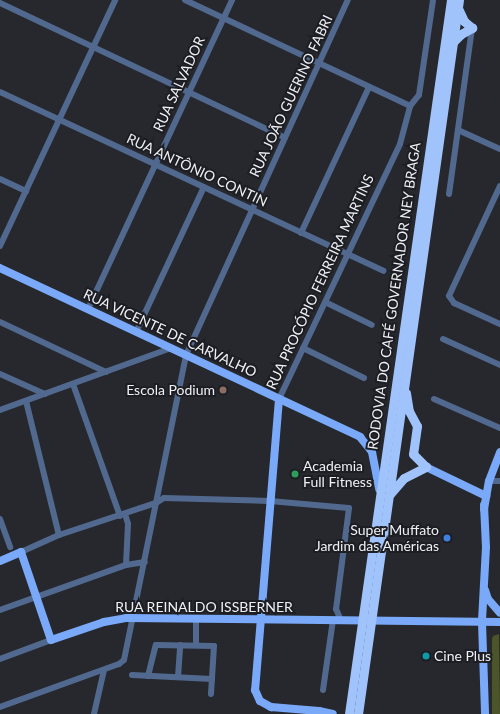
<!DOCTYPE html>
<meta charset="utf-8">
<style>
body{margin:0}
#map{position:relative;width:500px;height:714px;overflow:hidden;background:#26282d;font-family:Lato,sans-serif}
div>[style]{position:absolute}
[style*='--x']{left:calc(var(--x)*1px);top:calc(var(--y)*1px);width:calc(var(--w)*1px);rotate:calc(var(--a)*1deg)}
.green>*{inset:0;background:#4c542a}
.minor>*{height:6px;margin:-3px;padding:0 3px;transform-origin:3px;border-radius:3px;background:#52698f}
.major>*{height:8px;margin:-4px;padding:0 4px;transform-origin:4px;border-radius:4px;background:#79a9f8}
.highway>*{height:9px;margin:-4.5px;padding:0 4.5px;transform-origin:4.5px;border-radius:4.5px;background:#a1c3fc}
.dots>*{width:11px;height:11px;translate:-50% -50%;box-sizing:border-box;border:2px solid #1c1e23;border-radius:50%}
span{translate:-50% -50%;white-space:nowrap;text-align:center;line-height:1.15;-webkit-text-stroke:4px #1c1e23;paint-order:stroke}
.street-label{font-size:14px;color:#eff0f4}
.poi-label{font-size:14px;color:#eff0f4}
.right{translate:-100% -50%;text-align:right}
.left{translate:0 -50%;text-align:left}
</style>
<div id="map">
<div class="green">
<i style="clip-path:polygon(499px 634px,500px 714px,492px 714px,492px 639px,493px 636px)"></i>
</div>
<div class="minor">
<i style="--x:185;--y:0;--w:249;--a:25.2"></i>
<i style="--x:0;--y:3;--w:315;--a:25.3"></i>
<i style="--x:0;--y:92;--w:423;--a:25"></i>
<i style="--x:458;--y:130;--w:46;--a:24.3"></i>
<i style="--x:0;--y:179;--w:29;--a:25"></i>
<i style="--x:500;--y:186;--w:121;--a:114.9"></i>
<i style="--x:449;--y:296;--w:9;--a:54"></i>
<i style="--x:454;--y:303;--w:51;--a:24.5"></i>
<i style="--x:449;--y:194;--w:168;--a:-82.1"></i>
<i style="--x:301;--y:233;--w:161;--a:-65"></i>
<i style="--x:0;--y:246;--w:272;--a:-64.9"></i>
<i style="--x:325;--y:302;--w:52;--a:26.1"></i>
<i style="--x:88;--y:309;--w:341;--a:-65"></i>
<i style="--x:0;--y:322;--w:117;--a:25.3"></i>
<i style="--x:136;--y:332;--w:160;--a:-64.9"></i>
<i style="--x:443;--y:339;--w:63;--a:24.5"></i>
<i style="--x:303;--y:348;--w:68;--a:26.2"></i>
<i style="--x:0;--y:374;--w:49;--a:24"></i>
<i style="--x:73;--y:384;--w:140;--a:70.4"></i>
<i style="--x:279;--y:399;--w:282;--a:-64.6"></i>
<i style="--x:400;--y:144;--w:39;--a:-75"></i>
<i style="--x:410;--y:106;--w:14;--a:-51"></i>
<i style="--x:419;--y:95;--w:96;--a:-81.6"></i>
<i style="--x:434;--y:399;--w:72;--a:23.7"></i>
<i style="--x:26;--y:401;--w:138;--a:76.2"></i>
<i style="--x:0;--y:410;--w:182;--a:-19.9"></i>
<i style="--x:489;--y:481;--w:11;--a:0"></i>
<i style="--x:125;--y:514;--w:10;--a:73"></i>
<i style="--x:128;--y:524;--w:41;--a:92.8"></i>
<i style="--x:0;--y:519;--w:30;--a:70"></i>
<i style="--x:21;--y:552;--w:42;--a:-24.1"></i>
<i style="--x:59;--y:535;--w:102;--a:-18.3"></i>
<i style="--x:156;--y:503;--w:9;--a:-32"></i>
<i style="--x:164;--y:498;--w:106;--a:1.6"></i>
<i style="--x:270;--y:501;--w:79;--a:5.1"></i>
<i style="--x:349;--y:508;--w:102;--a:97.3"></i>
<i style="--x:336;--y:609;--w:12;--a:66"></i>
<i style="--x:0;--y:610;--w:134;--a:-19.7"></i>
<i style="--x:126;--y:565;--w:19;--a:-9"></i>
<i style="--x:196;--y:645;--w:26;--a:-90"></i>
<i style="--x:0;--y:659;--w:54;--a:-20.4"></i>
<i style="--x:132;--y:675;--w:80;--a:2.9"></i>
<i style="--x:148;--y:676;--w:32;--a:-76"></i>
<i style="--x:156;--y:645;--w:58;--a:1"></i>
<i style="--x:214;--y:646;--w:48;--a:93.6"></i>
<i style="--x:178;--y:677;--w:32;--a:-86"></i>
<i style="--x:323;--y:690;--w:71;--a:-81.9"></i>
<i style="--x:0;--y:707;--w:127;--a:-19.9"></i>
<i style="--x:119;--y:664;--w:6;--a:-39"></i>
<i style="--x:124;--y:660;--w:311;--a:-78.5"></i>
<i style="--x:186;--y:355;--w:390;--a:-65.5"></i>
<i style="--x:94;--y:714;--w:45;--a:-77.2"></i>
</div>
<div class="major">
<i style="--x:0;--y:268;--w:398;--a:25.1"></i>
<i style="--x:360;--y:437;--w:19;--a:51"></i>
<i style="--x:372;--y:452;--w:38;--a:79"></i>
<i style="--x:279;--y:399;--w:292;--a:94.7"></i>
<i style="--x:255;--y:690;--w:12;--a:66"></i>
<i style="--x:260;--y:701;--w:13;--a:29"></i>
<i style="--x:271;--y:707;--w:48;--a:4.8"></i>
<i style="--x:319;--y:711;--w:14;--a:12"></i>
<i style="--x:426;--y:467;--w:67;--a:25.8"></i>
<i style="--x:484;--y:505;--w:42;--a:87.3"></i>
<i style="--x:486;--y:547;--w:75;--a:93.1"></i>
<i style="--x:482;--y:622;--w:92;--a:88.1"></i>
<i style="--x:484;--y:509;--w:28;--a:-80"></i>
<i style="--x:489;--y:481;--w:31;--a:-69"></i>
<i style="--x:0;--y:561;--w:23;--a:-23"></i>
<i style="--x:21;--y:552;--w:93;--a:71.2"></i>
<i style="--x:51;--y:640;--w:56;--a:-18.8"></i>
<i style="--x:104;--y:622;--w:22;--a:-10"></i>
<i style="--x:126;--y:618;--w:374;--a:0.6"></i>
<i style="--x:485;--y:590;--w:9;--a:72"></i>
<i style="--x:488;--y:599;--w:18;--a:49"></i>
</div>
<div class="highway">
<i style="--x:453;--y:42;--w:11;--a:-45"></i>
<i style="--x:461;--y:34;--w:13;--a:-29"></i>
<i style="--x:472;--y:28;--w:11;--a:-139"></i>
<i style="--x:464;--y:21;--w:14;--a:-115"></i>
<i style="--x:406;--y:393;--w:18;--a:81"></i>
<i style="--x:409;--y:411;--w:17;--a:62"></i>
<i style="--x:417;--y:426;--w:28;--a:98"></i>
<i style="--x:413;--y:454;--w:18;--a:45"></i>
<i style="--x:390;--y:494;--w:21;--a:-49"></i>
<i style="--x:404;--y:478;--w:25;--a:-27"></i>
<i style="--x:349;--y:714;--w:721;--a:-81.87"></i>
<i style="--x:358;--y:714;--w:721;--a:-81.95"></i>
</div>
<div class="dots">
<i style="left:223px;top:390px;background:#8d6e63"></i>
<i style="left:295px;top:474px;background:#2e9e5b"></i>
<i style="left:447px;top:538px;background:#3f7fe0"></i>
<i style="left:426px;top:656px;background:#0f9aa8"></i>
</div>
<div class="street-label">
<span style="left:179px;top:84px;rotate:-65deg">RUA SALVADOR</span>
<span style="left:291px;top:96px;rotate:-65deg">RUA JOÃO GUERINO FABRI</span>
<span style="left:197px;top:170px;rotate:25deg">RUA ANTÔNIO CONTIN</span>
<span style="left:320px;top:282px;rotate:-65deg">RUA PROCÓPIO FERREIRA MARTINS</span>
<span style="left:394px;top:296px;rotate:-82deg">RODOVIA DO CAFÉ GOVERNADOR NEY BRAGA</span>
<span style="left:170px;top:333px;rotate:25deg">RUA VICENTE DE CARVALHO</span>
<span style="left:204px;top:607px">RUA REINALDO ISSBERNER</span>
</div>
<div class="poi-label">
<span class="right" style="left:215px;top:390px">Escola Podium</span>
<span class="left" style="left:303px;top:474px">Academia<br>Full Fitness</span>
<span class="right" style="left:439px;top:538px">Super Muffato<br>Jardim das Américas</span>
<span class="left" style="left:434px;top:656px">Cine Plus</span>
</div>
</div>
